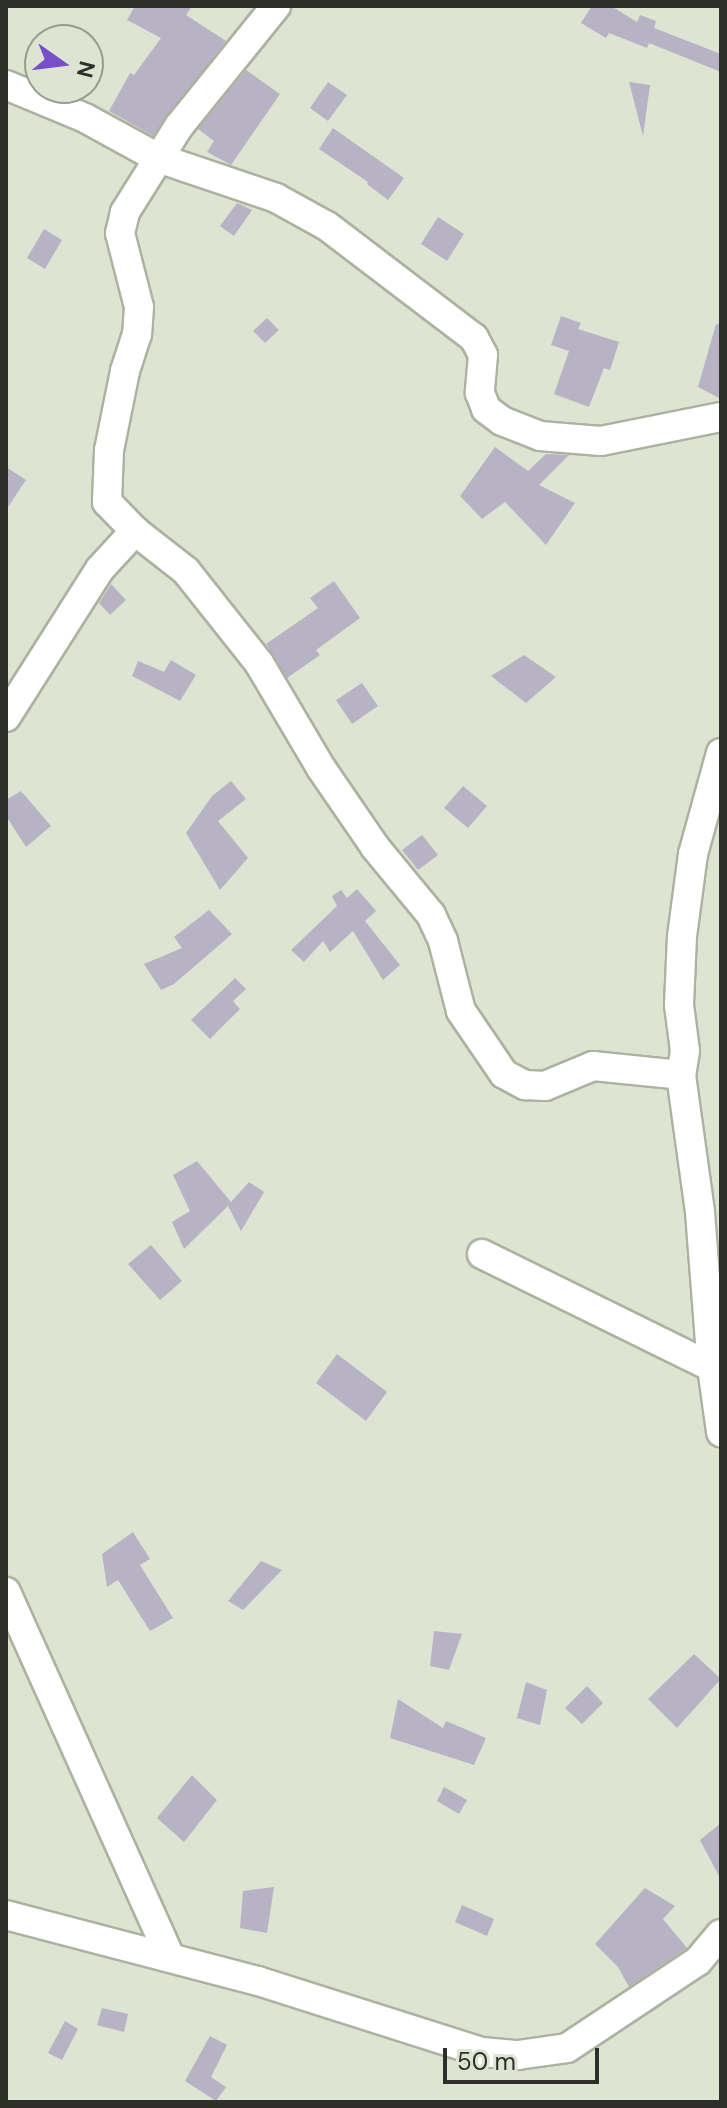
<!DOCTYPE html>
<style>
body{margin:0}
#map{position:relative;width:727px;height:2108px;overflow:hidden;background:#dee4d2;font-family:"DM Sans",sans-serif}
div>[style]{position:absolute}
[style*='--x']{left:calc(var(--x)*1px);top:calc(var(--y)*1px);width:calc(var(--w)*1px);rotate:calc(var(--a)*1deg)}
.building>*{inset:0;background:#b7b3c5}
.roads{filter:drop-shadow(2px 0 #adb2a0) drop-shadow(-2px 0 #adb2a0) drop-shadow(0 2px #adb2a0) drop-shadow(0 -2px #adb2a0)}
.minor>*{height:28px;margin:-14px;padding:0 14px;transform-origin:14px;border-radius:14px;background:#fff}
span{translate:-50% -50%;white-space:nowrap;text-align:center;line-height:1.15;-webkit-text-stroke:6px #dee4d2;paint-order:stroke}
.frame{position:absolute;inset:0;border:8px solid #2d2f28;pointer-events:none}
.north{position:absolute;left:24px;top:24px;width:80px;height:80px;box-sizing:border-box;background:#dee4d2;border:2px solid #979c8e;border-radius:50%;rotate:104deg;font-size:22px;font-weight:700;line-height:32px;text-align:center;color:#2d2f28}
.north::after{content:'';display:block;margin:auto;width:28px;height:36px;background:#774fc8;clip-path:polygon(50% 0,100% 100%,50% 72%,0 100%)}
.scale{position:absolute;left:443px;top:2048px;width:156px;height:36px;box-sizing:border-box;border:4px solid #2d2f28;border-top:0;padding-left:10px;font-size:24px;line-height:28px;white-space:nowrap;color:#2d2f28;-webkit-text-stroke:6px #dee4d2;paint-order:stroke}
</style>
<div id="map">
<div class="building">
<i style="clip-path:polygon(135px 6px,192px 6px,186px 15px,226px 41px,153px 136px,109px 111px,130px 73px,134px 75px,161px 38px,127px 20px)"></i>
<i style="clip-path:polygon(592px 6px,611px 6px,637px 22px,640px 15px,656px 21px,654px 28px,721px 54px,721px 72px,649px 43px,647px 48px,609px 33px,606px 38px,581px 23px)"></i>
<i style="clip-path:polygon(246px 70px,280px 94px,231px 165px,207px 152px,214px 141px,198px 129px)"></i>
<i style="clip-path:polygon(328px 82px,347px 95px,328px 121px,310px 108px)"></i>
<i style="clip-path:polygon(629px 82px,650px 85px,643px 136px)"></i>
<i style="clip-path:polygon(333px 128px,404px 178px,388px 200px,367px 184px,368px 182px,319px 149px)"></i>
<i style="clip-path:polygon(237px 203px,252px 210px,234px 236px,220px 226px)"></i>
<i style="clip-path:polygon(438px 217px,464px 234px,447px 261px,421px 244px)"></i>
<i style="clip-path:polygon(44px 229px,62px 240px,45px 269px,27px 258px)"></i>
<i style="clip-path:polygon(561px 316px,581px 323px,578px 329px,619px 342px,610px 370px,604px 368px,589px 407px,554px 394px,569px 351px,551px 345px)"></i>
<i style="clip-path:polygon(267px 318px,279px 330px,265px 343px,253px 331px)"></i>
<i style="clip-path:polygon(716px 324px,721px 325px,721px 399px,698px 387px)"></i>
<i style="clip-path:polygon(495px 447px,528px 471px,546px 454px,569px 455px,539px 485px,575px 503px,546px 545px,505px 502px,482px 519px,460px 496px)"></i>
<i style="clip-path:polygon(6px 467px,26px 480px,6px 510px)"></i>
<i style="clip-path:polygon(334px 581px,360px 618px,316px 650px,320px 655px,287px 678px,266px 644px,318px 608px,310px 598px)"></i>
<i style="clip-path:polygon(111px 584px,126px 600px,110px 615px,99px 603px)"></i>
<i style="clip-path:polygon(524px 655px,556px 677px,526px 703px,491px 676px)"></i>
<i style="clip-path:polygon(171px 660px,196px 675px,180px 701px,132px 676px,138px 661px,164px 672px)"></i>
<i style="clip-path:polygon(362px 683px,378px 706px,352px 724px,336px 700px)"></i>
<i style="clip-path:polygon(231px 781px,246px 799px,218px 821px,248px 858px,220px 890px,186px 833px,212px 796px)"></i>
<i style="clip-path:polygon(463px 786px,487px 806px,468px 828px,444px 808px)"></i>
<i style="clip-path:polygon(21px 791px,51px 826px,26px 847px,6px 816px,6px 800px)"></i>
<i style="clip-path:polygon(422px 835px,438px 855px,418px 870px,402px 850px)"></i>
<i style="clip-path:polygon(357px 889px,376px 911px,365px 921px,400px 965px,383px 980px,353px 931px,330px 952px,323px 941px,304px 962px,291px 950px,337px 906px,332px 896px,341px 890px,347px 898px)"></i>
<i style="clip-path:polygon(209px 910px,232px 934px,174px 984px,161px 990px,144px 964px,182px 948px,174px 937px)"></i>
<i style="clip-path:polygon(235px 978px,246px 989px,233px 1001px,240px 1009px,210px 1039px,191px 1020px)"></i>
<i style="clip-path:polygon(197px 1161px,231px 1202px,249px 1182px,264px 1192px,241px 1231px,228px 1206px,230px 1204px,184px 1249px,172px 1222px,190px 1211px,173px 1175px)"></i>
<i style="clip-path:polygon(151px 1245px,182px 1281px,160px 1300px,128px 1264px)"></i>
<i style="clip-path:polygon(337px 1354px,387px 1392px,366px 1421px,316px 1383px)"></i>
<i style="clip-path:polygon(133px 1532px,150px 1559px,140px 1565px,173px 1618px,150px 1631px,118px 1580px,107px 1587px,102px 1554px)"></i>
<i style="clip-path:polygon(261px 1561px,282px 1570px,243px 1610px,228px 1601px)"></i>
<i style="clip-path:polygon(434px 1631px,462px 1634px,449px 1670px,430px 1666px)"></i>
<i style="clip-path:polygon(694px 1654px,721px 1679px,677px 1728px,648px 1699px)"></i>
<i style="clip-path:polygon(526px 1682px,547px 1690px,540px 1725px,517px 1718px)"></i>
<i style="clip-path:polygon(587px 1686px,603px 1703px,582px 1724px,565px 1708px)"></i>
<i style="clip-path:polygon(398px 1699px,443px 1728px,446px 1721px,486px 1738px,474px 1765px,390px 1738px)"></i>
<i style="clip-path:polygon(192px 1775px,217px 1800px,184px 1842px,157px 1818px)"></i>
<i style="clip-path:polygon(444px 1787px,467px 1800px,459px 1814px,437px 1801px)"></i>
<i style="clip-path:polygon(721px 1823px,721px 1880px,700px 1840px)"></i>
<i style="clip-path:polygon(274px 1887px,267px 1933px,240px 1928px,243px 1891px)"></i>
<i style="clip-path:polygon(645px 1888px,675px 1906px,663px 1919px,687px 1948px,629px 1987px,618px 1967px,595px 1944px)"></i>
<i style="clip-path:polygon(462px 1905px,494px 1919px,487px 1936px,455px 1922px)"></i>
<i style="clip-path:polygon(102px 2008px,128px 2014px,124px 2032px,97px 2025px)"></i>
<i style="clip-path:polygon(65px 2021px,78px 2029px,62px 2060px,48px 2053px)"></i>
<i style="clip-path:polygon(210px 2036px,227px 2045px,211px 2077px,226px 2087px,216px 2101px,185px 2081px)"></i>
</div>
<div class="roads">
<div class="minor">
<i style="--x:276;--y:6;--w:154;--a:128.9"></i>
<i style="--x:179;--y:126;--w:102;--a:122.1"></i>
<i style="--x:125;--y:212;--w:22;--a:103"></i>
<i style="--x:120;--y:233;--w:76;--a:75.6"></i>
<i style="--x:139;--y:307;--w:27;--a:94"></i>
<i style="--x:137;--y:334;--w:39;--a:108"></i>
<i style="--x:125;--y:371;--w:81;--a:101.4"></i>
<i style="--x:109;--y:450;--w:52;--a:92.2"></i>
<i style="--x:107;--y:502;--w:40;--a:46"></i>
<i style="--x:135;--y:531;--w:65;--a:38.1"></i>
<i style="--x:186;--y:571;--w:117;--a:51.6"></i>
<i style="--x:259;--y:663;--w:122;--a:59.4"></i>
<i style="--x:321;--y:768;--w:96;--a:55.6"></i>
<i style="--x:375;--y:847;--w:88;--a:50.5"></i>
<i style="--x:431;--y:915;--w:29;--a:65"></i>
<i style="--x:443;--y:941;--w:72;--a:75.6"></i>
<i style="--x:461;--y:1011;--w:76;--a:55.7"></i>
<i style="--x:504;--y:1074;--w:24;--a:28"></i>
<i style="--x:525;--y:1085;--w:20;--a:3"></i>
<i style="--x:545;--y:1086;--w:52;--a:-22.6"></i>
<i style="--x:593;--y:1066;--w:88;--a:5.8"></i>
<i style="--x:6;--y:85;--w:86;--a:22.7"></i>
<i style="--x:85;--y:118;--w:83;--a:28.7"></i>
<i style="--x:158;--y:158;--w:125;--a:18.7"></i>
<i style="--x:276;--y:198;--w:58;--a:28.8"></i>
<i style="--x:327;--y:226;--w:185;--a:37.3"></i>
<i style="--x:474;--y:338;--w:19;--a:62"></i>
<i style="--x:483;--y:355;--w:38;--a:95"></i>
<i style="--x:480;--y:393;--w:17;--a:69"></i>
<i style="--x:486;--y:409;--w:20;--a:37"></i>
<i style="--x:502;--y:421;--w:41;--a:21.5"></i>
<i style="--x:540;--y:436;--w:61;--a:4.7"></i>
<i style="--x:601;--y:441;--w:122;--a:-11.3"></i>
<i style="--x:6;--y:717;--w:175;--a:-57.6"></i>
<i style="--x:100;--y:569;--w:52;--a:-47.4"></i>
<i style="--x:721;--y:753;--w:105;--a:105.5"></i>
<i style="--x:693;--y:854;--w:83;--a:97.6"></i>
<i style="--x:682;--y:936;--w:69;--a:92.5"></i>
<i style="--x:679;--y:1005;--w:46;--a:82.6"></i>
<i style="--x:685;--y:1051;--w:24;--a:99"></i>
<i style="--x:681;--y:1075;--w:138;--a:82.1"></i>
<i style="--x:700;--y:1212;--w:155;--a:85.6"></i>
<i style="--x:712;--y:1367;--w:66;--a:82.1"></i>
<i style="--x:482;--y:1254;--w:256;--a:26.2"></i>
<i style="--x:6;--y:1592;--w:400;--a:65.8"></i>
<i style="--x:6;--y:1915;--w:260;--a:14.7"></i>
<i style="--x:258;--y:1981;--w:235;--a:17.6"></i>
<i style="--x:482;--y:2052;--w:36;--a:5"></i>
<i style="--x:518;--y:2055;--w:49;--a:-8.1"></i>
<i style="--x:567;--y:2048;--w:157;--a:-33.6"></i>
<i style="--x:698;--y:1961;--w:35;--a:-50"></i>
</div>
</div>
<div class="frame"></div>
<div class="north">N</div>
<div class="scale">50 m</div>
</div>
